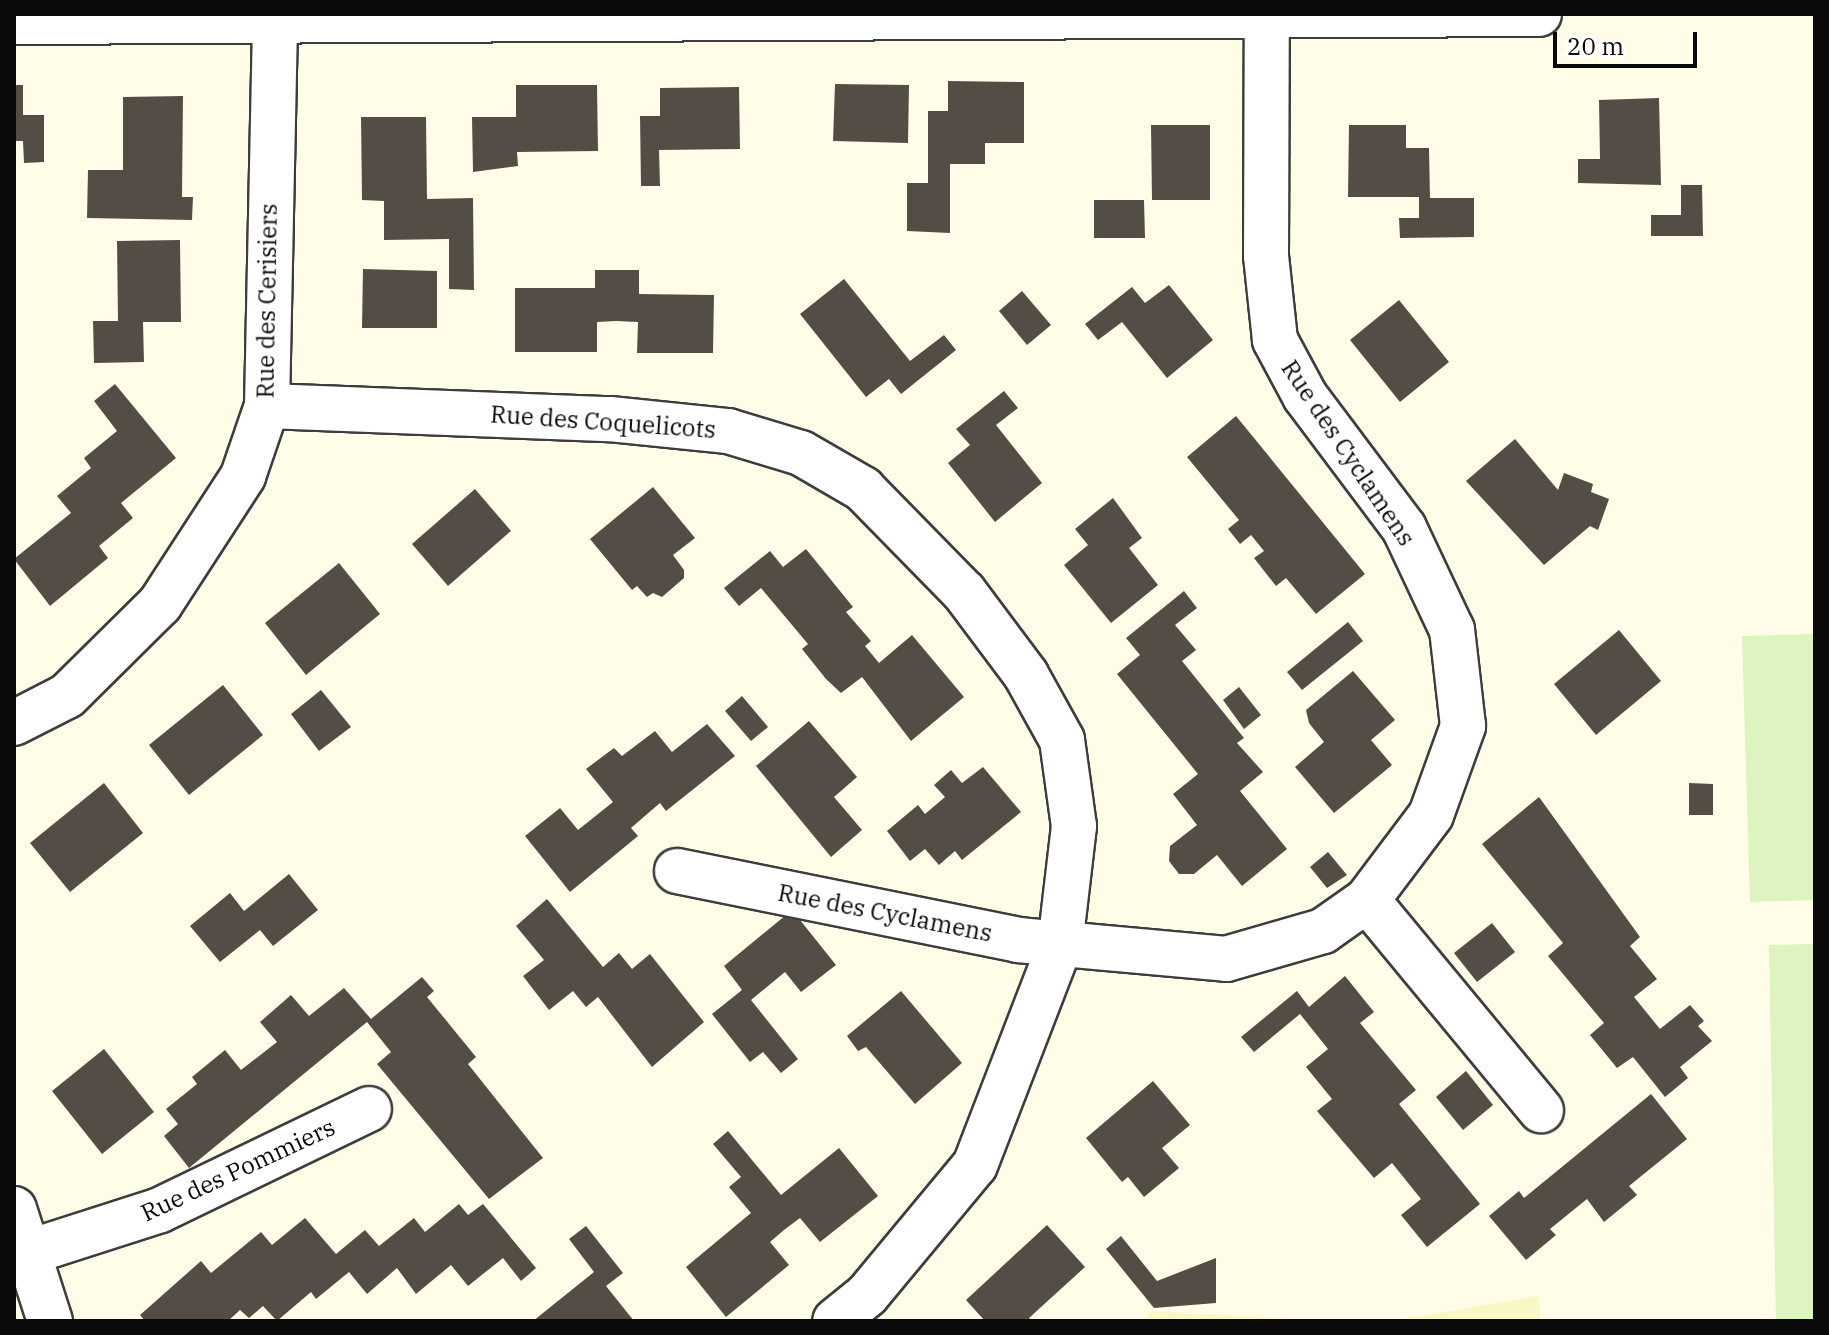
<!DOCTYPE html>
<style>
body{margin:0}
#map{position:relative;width:1829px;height:1335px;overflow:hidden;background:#fffde8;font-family:"IBM Plex Serif",serif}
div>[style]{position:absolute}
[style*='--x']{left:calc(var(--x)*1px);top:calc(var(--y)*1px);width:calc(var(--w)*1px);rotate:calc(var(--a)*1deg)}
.farmland>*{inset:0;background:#f8f8c5}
.pitch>*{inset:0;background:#ddf3c0}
.building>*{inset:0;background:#544d46}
.roads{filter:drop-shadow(2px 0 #3d3d3d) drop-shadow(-2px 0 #3d3d3d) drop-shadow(0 2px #3d3d3d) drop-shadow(0 -2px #3d3d3d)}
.minor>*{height:44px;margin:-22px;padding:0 22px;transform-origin:22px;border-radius:22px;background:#fff}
span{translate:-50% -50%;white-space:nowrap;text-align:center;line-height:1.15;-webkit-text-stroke:8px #fff;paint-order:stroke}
.street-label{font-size:24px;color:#0a0a0a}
.frame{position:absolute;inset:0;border:16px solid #0a0a0a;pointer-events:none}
.scale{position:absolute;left:1553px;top:32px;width:144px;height:36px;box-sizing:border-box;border:4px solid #0a0a0a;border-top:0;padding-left:10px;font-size:24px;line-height:28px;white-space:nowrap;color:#0a0a0a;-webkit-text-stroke:6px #fff;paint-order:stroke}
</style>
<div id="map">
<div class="farmland">
<i style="clip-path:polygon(1538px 1296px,1541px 1321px,1390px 1321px)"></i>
<i style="clip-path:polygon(1152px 1311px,1323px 1321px,1142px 1321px)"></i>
</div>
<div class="pitch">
<i style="clip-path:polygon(1815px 634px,1815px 900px,1750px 902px,1742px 636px)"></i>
<i style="clip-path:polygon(1815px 944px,1815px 1321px,1776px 1321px,1769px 945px)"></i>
</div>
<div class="building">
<i style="clip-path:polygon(948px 81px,1024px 82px,1024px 143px,985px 143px,985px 164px,950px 164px,950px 233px,907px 231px,907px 183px,928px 183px,928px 111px,948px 111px)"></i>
<i style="clip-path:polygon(835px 84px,909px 85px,908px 143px,833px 141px)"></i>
<i style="clip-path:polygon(14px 85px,23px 85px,23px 115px,44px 115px,44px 162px,24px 163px,23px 141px,14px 141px)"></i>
<i style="clip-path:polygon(516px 85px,597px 85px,598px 151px,517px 152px,518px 166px,473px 172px,472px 117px,516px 117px)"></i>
<i style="clip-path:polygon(739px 87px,740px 149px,659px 150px,660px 186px,641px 186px,640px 116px,660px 116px,660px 88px)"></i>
<i style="clip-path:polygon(183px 96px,182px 197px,193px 197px,192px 220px,87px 218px,88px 170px,123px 170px,123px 97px)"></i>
<i style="clip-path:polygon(1659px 98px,1661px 185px,1578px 183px,1578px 159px,1600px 159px,1599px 100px)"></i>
<i style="clip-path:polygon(361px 117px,426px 117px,427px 199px,473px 198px,474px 290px,449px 289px,449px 239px,384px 240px,384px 201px,362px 200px)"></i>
<i style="clip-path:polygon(1151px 125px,1210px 125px,1210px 200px,1152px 200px)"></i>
<i style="clip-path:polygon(1349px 125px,1406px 125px,1406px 148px,1429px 148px,1430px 198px,1474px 198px,1474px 237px,1400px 238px,1399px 218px,1419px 218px,1419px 197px,1348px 197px)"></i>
<i style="clip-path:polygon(1681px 185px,1702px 185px,1703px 236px,1651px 236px,1651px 215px,1681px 215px)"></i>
<i style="clip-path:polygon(1094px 200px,1144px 200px,1145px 238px,1094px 238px)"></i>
<i style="clip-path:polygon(180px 240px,181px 322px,143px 322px,144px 362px,94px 363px,93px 321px,118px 321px,117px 241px)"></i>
<i style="clip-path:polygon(363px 269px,437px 271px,437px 328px,362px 328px)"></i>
<i style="clip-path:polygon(595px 270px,639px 270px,639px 294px,714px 295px,713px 353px,637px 353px,638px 322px,616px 321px,597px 322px,597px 352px,515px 352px,515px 288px,595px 288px)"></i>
<i style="clip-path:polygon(844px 279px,910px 361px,944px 335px,956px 350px,901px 394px,889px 379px,866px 397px,800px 314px)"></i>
<i style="clip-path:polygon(1169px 285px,1213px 340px,1167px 378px,1122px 322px,1098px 340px,1085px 324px,1132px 287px,1145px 303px)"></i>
<i style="clip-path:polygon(1022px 291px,1051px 325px,1027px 345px,999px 311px)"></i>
<i style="clip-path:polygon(1399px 300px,1449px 362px,1400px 402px,1350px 340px)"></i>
<i style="clip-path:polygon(115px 384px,176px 458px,121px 503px,133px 518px,99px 546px,108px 558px,50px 606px,14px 559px,71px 513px,57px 496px,91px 468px,84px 458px,117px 431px,94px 401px)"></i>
<i style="clip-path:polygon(1004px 391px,1018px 408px,996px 425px,1042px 483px,995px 522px,948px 463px,970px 445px,956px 429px)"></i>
<i style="clip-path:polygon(1236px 416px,1365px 574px,1316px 614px,1286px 578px,1276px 586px,1254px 558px,1264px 551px,1251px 535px,1240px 544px,1228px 529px,1239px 520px,1187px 457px)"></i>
<i style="clip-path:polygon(1515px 439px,1558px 490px,1564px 473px,1593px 484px,1591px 492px,1609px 499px,1598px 530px,1590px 526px,1544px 565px,1466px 481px)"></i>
<i style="clip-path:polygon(653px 487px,695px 538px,673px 555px,684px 570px,684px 578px,662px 597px,653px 593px,647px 597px,637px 586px,632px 590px,590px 539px)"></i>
<i style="clip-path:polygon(475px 489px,511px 531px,448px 586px,412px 544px)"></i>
<i style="clip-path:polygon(1113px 498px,1142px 538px,1129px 548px,1158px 585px,1111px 623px,1064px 565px,1088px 545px,1075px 529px)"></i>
<i style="clip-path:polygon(806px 549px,853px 607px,846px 612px,871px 641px,865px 646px,879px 663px,912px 635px,964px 697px,911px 741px,862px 677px,841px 693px,826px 679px,802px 649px,808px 644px,761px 588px,739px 606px,724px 588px,770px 551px,783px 567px)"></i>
<i style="clip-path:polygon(339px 563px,380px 614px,306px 675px,265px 623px)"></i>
<i style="clip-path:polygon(1184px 591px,1197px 608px,1175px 625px,1196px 650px,1182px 661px,1244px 738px,1237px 743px,1263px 772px,1240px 791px,1287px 849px,1242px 886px,1217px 855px,1194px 874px,1179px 874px,1169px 861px,1170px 846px,1197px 825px,1173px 794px,1198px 774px,1117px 674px,1140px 655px,1126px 638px)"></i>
<i style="clip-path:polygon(1348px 622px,1363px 641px,1302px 690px,1287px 672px)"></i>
<i style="clip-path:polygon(1619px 630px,1661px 681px,1596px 735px,1554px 684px)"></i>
<i style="clip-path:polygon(1353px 671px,1395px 720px,1371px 740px,1392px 765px,1334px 813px,1295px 767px,1324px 742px,1309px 723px,1306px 710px)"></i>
<i style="clip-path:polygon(223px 685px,263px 735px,189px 795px,149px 745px)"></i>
<i style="clip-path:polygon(1239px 687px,1261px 715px,1244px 729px,1223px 700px)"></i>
<i style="clip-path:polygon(321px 690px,351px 727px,319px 751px,291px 714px)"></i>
<i style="clip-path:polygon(742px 696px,768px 727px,751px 741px,725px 711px)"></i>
<i style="clip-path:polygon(809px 721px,857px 777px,834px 797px,862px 830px,831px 857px,756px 766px)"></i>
<i style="clip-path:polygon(707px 724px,735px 756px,666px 811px,660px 803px,646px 815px,631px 828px,638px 836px,570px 892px,525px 836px,560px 808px,578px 830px,613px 802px,586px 769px,614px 748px,622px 756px,655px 731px,672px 752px)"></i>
<i style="clip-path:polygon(983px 767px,1021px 812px,962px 860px,955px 851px,939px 865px,925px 849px,910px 861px,887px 831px,918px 805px,925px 814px,945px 797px,934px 785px,951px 770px,962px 783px)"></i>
<i style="clip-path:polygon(104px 783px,143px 833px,70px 892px,30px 843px)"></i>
<i style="clip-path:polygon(1689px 783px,1713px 784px,1713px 815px,1689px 815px)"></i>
<i style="clip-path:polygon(1539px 797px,1640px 937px,1630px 946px,1657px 979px,1634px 997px,1660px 1029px,1690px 1005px,1704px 1021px,1698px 1026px,1712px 1041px,1680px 1067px,1688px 1078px,1665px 1097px,1633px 1057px,1617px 1068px,1590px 1035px,1604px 1023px,1548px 956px,1563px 943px,1482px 844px)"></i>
<i style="clip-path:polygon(1328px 852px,1347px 875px,1327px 888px,1310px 867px)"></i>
<i style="clip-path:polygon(289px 874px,318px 910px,273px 946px,260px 930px,220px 962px,190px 926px,230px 893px,244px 911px)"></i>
<i style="clip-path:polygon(547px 899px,603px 967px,619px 953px,632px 969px,650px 954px,704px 1022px,652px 1067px,598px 997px,586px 1007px,573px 991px,549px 1010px,523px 976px,544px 960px,516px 926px)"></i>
<i style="clip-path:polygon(792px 910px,836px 965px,801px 992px,785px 972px,751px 1000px,798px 1059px,781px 1073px,763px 1052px,750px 1062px,712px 1014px,742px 990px,724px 966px)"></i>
<i style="clip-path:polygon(1492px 923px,1515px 952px,1477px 982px,1454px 953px)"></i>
<i style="clip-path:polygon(1345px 976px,1374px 1012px,1360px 1023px,1416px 1090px,1399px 1104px,1480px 1204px,1427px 1247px,1401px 1215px,1421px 1199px,1392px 1163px,1374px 1178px,1317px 1111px,1332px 1099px,1306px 1067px,1328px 1049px,1300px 1014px,1254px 1052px,1241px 1037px,1297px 991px,1309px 1007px)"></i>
<i style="clip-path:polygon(422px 977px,434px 991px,427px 997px,476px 1057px,468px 1064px,543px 1158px,489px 1199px,377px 1064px,391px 1052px,367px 1022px,189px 1168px,164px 1136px,178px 1124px,166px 1109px,197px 1084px,192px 1077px,225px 1050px,241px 1070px,277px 1042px,260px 1022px,291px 995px,309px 1016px,344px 988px,371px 1019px)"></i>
<i style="clip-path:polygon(901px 991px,962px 1063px,915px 1104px,866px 1047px,858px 1051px,847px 1036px)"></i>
<i style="clip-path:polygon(104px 1049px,154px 1112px,102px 1154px,52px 1091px)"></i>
<i style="clip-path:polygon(1466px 1071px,1493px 1105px,1463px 1130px,1436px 1097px)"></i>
<i style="clip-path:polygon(1153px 1081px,1190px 1125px,1162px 1148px,1179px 1168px,1144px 1197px,1128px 1177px,1122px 1182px,1086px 1138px)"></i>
<i style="clip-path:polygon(1651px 1094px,1687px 1139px,1629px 1186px,1637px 1195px,1604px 1222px,1587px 1199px,1550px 1229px,1556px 1235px,1526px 1260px,1489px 1216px,1519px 1191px,1524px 1198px)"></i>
<i style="clip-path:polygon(728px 1131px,781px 1195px,839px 1148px,878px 1196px,820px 1242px,800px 1218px,784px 1230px,770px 1242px,789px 1265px,726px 1317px,686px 1267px,751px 1213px,729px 1187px,741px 1177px,713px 1144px)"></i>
<i style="clip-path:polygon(459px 1204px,468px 1215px,483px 1204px,536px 1268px,521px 1281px,503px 1258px,468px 1286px,451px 1265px,416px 1294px,397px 1268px,367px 1294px,349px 1272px,316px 1299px,311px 1292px,277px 1321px,263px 1306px,249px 1318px,240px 1310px,228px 1321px,145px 1321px,140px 1315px,201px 1261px,211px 1273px,261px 1232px,272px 1245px,305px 1218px,336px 1254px,365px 1230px,379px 1246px,414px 1218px,425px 1232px)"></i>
<i style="clip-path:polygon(1047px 1225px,1085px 1267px,1029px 1318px,1032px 1321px,985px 1321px,966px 1300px)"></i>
<i style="clip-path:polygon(586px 1226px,623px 1273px,606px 1286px,634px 1321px,533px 1321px,594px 1272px,569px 1239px)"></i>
<i style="clip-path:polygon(1121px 1236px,1157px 1281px,1216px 1258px,1216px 1303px,1154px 1308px,1106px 1249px)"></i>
</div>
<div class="roads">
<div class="minor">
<i style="--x:14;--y:22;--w:1525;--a:-0.3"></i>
<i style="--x:267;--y:406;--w:343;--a:2.2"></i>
<i style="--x:610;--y:419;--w:119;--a:5.8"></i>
<i style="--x:728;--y:431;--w:76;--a:16.8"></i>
<i style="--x:801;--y:453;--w:72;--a:30.1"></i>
<i style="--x:863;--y:489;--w:144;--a:45.6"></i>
<i style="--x:964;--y:592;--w:104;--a:53.2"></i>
<i style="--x:1026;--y:675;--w:74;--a:61"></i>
<i style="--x:1062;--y:740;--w:87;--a:82.1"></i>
<i style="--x:1074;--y:826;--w:120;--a:96.7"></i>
<i style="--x:1060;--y:945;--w:236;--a:111.1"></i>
<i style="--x:975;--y:1165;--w:169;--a:129.7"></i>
<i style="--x:867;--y:1295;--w:41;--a:140.9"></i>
<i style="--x:14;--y:723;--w:59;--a:-27"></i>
<i style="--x:67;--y:696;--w:131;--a:-44.7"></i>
<i style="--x:160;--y:604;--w:153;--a:-57"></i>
<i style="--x:243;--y:476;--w:74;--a:-71.1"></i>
<i style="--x:267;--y:406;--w:386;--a:-88.8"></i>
<i style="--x:677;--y:871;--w:348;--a:11.4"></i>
<i style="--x:1018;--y:940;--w:209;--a:5.2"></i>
<i style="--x:1226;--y:959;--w:101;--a:-16.1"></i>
<i style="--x:1323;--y:931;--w:54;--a:-35.2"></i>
<i style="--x:1367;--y:900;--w:106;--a:-53"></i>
<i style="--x:1431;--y:815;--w:95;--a:-70.2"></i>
<i style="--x:1463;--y:726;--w:97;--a:-96.5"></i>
<i style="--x:1452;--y:630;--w:113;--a:-115.2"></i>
<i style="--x:1404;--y:528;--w:165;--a:-126.9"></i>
<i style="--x:1305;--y:396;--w:64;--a:-118.2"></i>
<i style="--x:1275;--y:340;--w:84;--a:-96.1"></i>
<i style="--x:1266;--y:256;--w:237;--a:-89.8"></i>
<i style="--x:1367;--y:900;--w:273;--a:50.4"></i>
<i style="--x:14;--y:1209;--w:118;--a:72.2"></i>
<i style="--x:14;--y:1257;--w:153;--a:-17.8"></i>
<i style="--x:160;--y:1210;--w:232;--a:-25.8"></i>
</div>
</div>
<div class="street-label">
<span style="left:267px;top:301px;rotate:-89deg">Rue des Cerisiers</span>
<span style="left:603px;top:422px;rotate:4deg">Rue des Coquelicots</span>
<span style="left:1348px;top:453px;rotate:56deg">Rue des Cyclamens</span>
<span style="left:885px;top:913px;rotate:11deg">Rue des Cyclamens</span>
<span style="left:238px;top:1170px;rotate:-25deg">Rue des Pommiers</span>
</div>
<div class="frame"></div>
<div class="scale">20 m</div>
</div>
